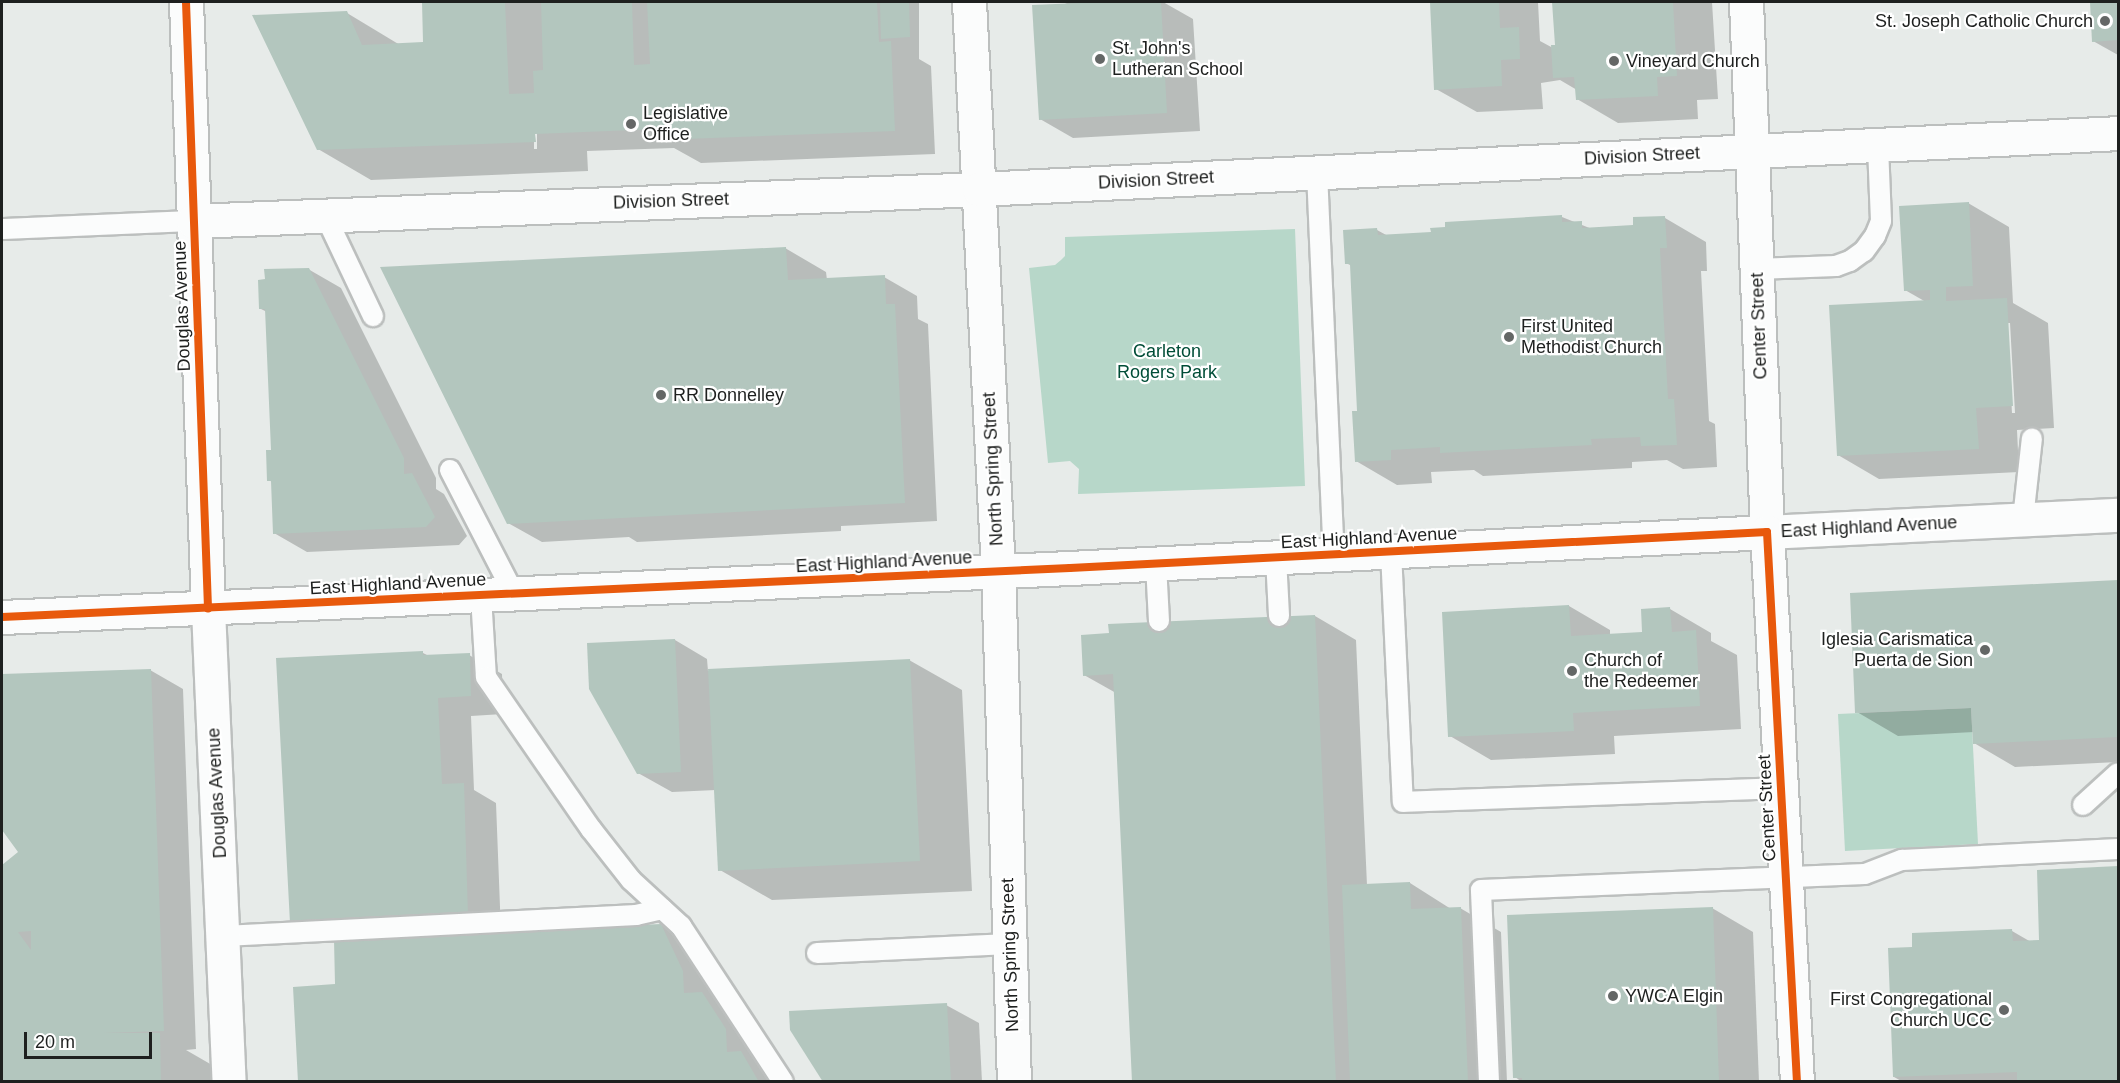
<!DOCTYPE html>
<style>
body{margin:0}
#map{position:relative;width:2120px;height:1083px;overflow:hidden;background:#e7ebe9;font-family:Helvetica,sans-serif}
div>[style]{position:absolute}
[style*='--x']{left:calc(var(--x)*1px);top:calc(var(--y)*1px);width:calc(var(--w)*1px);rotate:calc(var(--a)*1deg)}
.green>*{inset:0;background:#b7d7c9}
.shadow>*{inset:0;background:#0003}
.building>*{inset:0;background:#b3c6be}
.roads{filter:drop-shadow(2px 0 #bcbfbe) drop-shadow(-2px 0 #bcbfbe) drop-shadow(0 2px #bcbfbe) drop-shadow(0 -2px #bcbfbe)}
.lane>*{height:20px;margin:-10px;padding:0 10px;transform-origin:10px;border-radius:10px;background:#fbfcfc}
.street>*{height:33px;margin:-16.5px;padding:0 16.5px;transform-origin:16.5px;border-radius:16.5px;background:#fbfcfc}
.secondary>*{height:33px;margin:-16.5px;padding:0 16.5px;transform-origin:16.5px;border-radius:16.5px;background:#fbfcfc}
.primary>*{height:33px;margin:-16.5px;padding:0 16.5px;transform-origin:16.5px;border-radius:16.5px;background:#fbfcfc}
.cycleway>*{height:8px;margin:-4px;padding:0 4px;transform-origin:4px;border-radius:4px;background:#e8590c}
.dots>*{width:16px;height:16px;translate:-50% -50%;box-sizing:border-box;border:3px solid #fff;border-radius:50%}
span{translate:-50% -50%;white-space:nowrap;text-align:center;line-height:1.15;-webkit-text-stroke:4.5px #fff;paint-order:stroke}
.poi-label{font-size:18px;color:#1e201f}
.right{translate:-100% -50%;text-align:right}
.left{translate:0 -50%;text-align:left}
.street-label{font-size:18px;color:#1e201f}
.park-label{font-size:18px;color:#004d37}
.frame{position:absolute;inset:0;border:3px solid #1e201f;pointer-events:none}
.scale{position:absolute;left:24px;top:1032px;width:128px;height:27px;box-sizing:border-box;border:3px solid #1e201f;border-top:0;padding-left:8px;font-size:18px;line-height:21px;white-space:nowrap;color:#1e201f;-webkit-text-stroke:4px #fff;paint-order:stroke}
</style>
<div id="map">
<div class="green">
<i style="clip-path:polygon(1295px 229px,1305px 486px,1078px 494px,1079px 469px,1070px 461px,1048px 463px,1029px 268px,1055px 265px,1061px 260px,1065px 256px,1065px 237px)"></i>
<i style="clip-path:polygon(1971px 708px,1978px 844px,1845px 851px,1838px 714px)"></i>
</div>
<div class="shadow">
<i style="clip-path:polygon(evenodd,423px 2px,919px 2px,919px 59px,931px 66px,935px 154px,701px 163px,674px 148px,587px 151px,588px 171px,371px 180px,318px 149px,347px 13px,400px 45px,425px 44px,423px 2px,534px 132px,537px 132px,537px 149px,534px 149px,534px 132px)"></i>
<i style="clip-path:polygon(1063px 2px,1163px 2px,1193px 19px,1200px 131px,1073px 138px,1040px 119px,1069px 5px)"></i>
<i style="clip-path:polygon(1432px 2px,1538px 2px,1540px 41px,1553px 48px,1556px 46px,1554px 2px,1712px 2px,1718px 99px,1697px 100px,1698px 119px,1618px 123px,1577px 99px,1577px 90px,1560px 80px,1541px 83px,1543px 109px,1477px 112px,1436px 89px)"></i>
<i style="clip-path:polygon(2091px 2px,2118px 2px,2118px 55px,2093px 41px)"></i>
<i style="clip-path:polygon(evenodd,1968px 203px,2009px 227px,2013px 303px,2048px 323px,2054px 428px,2017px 430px,2019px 472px,1879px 479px,1838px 455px,1926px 302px,1905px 290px,1968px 203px,2007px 323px,2010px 323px,2015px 413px,2012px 413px,2007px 323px)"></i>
<i style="clip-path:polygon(1562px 217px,1592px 229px,1635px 227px,1665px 218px,1706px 242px,1707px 271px,1701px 271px,1709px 421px,1715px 424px,1717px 467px,1683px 469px,1667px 460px,1632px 462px,1632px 468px,1483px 476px,1474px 470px,1431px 472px,1432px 483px,1397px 485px,1356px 461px,1359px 412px,1352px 266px,1346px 263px,1377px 230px,1388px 236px,1432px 234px)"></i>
<i style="clip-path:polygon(785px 248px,826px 272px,827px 280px,884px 277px,917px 296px,918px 319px,928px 324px,937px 521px,841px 526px,841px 531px,637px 542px,629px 537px,542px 542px,508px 523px)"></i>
<i style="clip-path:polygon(308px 269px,341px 288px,436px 478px,436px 489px,444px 494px,467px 536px,459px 545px,307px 552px,274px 533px,272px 482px,269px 480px,272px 451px,267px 312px,261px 309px)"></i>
<i style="clip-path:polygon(2118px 582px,2118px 762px,2015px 767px,1974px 743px,1974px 732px,1898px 736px,1857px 712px,1851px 594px)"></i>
<i style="clip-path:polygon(1569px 606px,1610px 630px,1610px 636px,1644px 634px,1670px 609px,1711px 633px,1711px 641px,1737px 655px,1741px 729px,1614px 736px,1615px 754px,1491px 760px,1450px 736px)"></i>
<i style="clip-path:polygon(1315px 616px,1356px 640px,1367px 885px,1410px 883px,1451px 909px,1460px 908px,1501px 932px,1507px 1082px,1134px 1082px,1116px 693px,1084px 675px)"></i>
<i style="clip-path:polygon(675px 640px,707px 659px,708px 671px,909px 660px,962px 690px,972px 891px,772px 900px,720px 870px,716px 790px,672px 792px,638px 773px)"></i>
<i style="clip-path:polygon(423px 653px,429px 656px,469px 655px,502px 674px,503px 714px,471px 716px,474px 790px,496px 803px,501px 933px,661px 925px,694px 945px,716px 990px,716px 1001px,735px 1012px,779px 1082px,299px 1082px,337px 986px,335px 940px,324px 941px,292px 922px)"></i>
<i style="clip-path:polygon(150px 670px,183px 689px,196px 1049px,186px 1050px,212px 1065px,212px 1082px,2px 1082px,2px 863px,3px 866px,20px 852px,2px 827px,2px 676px)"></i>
<i style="clip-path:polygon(2118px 868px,2118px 1082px,1903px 1082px,1894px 1077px,1914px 948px,2012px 931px,2031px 942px,2041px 942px,2038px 871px)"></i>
<i style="clip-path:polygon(1712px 908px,1753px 932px,1759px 1082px,1522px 1082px,1515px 1077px)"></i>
<i style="clip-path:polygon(946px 1005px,979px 1023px,982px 1082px,825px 1082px)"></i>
</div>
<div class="building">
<i style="clip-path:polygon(422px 2px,505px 2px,509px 94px,534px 93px,533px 71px,543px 70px,541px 2px,632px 2px,634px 65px,650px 64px,647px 2px,877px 2px,879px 42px,891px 41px,895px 131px,658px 140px,658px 129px,535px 134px,536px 142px,317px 150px,252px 15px,347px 11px,362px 45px,423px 42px)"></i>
<i style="clip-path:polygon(880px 2px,909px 2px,910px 37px,881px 39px)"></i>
<i style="clip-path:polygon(1103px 2px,1161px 2px,1167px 113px,1039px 120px,1032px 5px)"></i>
<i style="clip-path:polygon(1430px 2px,1499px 2px,1500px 28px,1519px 27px,1520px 59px,1501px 60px,1502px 86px,1434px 90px)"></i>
<i style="clip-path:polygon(1552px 2px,1673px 2px,1677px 76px,1657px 77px,1658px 96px,1576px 100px,1574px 77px,1553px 78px,1551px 45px,1555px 45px)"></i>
<i style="clip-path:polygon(2090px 2px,2118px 2px,2118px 40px,2092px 42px)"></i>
<i style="clip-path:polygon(1969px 202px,1973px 286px,1946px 287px,1946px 301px,2007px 298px,2013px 406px,1976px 408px,1979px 449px,1837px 456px,1829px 305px,1930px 300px,1930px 290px,1904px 291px,1899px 206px)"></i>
<i style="clip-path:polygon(1562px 215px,1562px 222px,1582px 221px,1582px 228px,1633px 225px,1633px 217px,1665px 216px,1667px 248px,1660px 248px,1668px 399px,1674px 399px,1677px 445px,1641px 446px,1640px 437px,1591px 439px,1592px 445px,1440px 453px,1440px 447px,1391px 450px,1391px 460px,1355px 462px,1352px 411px,1357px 411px,1351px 287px,1350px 264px,1345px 264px,1343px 230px,1377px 228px,1378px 235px,1431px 232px,1430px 228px,1445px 227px,1445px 222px)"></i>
<i style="clip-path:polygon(786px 247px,788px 280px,885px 275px,886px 304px,895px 304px,905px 503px,507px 524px,380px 267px)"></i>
<i style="clip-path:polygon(309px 268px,404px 458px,404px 474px,412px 473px,435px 517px,426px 527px,273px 534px,271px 481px,267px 481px,266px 450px,271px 450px,265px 309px,259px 309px,258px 280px,265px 279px,264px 269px)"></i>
<i style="clip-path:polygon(2118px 580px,2118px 737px,1973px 744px,1971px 708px,1855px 713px,1850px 593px)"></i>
<i style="clip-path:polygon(1569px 605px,1571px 636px,1642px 632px,1641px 609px,1670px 607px,1672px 632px,1696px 630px,1700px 706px,1573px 713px,1574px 731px,1448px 737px,1442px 612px)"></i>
<i style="clip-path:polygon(1315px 615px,1336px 1082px,1132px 1082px,1113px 674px,1083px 676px,1081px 635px,1109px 633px,1108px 624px)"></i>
<i style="clip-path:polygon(675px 639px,681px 772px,637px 774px,589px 689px,587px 643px)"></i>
<i style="clip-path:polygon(423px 651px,423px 655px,470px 653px,471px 696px,438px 698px,442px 784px,464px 783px,468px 916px,290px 923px,276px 658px)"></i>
<i style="clip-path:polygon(910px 659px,920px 861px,718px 871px,708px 669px)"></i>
<i style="clip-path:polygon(evenodd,151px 669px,164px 1031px,103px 1033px,160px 1033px,161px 1082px,2px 1082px,2px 865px,18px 852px,2px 830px,2px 674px,151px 669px,31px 931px,31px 950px,18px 932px,31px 931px)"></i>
<i style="clip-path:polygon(2118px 866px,2118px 1082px,2017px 1082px,2017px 1072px,1893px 1077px,1888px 948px,1912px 947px,1912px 933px,2012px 929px,2013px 941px,2039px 940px,2037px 870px)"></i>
<i style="clip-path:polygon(1410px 882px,1411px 909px,1461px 907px,1468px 1082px,1350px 1082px,1342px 885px)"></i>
<i style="clip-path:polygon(1713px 907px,1719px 1082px,1522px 1082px,1522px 1078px,1513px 1078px,1507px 915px)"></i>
<i style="clip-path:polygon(661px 924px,683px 971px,684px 993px,702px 992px,726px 1029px,727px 1052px,741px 1051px,759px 1082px,298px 1082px,293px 987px,335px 984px,334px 940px)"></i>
<i style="clip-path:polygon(947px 1003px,951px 1082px,823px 1082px,790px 1030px,789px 1011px)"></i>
</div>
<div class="roads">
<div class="lane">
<i style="--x:1317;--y:172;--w:383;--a:87.5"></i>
<i style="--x:325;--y:215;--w:112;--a:64.6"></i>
<i style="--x:2;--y:229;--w:191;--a:-2.4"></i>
<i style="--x:1756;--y:269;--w:80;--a:-2.1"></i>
<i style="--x:1836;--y:266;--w:15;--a:-20"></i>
<i style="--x:1850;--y:261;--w:17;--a:-36"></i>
<i style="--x:1864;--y:251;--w:19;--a:-54"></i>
<i style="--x:1875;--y:236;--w:16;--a:-68"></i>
<i style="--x:1881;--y:221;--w:76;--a:-92.3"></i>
<i style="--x:450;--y:470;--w:140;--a:62.7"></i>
<i style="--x:2023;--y:519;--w:81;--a:-83.7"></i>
<i style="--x:1391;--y:552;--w:250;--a:87.3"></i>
<i style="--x:1403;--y:802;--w:378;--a:-2.1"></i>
<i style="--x:1276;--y:558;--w:58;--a:87"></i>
<i style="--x:1156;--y:564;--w:57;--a:87"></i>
<i style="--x:481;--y:596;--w:81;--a:86.5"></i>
<i style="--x:486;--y:677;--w:185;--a:55.4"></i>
<i style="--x:591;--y:829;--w:65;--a:51.9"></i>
<i style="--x:631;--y:880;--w:68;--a:42.6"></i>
<i style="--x:681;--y:926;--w:186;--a:56.8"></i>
<i style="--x:2083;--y:805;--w:47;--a:-42.4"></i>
<i style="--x:224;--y:936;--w:413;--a:-2.9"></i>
<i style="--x:636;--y:915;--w:27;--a:-13"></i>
<i style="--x:817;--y:953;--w:193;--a:-2.7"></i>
<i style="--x:1489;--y:1082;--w:192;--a:-92.4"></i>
<i style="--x:1481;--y:890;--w:384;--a:-2.4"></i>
<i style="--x:1865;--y:874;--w:40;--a:-21"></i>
<i style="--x:1902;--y:860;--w:216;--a:-2.9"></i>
</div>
<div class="street">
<i style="--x:186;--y:2;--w:607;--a:87.92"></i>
<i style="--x:208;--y:609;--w:473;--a:87.5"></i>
<i style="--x:969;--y:2;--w:570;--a:87.08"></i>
<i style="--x:998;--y:571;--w:511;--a:88.21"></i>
<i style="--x:193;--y:221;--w:787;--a:-2.33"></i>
<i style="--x:979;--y:189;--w:1140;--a:-2.81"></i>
<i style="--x:1767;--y:532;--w:351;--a:-2.8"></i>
</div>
<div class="secondary">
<i style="--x:2;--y:617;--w:1069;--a:-2.63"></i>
<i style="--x:1070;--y:568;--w:698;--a:-2.96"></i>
</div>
<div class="primary">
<i style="--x:1746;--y:2;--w:530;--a:87.73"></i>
<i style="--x:1767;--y:532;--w:551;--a:86.88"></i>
</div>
</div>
<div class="cycleway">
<i style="--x:186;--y:2;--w:607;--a:87.92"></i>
<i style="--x:2;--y:617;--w:1069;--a:-2.63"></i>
<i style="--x:1070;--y:568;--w:698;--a:-2.96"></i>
<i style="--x:1767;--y:532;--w:551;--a:86.88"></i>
</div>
<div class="dots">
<i style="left:2105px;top:21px;background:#646766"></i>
<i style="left:1100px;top:59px;background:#646766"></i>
<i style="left:1614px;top:61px;background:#646766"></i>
<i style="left:631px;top:124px;background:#646766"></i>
<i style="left:1509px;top:337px;background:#646766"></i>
<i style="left:661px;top:395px;background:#646766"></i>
<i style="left:1985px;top:650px;background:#646766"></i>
<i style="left:1572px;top:671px;background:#646766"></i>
<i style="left:1613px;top:996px;background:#646766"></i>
<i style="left:2004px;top:1010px;background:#646766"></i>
</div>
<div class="poi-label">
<span class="right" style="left:2093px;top:21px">St. Joseph Catholic Church</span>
<span class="left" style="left:1112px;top:59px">St. John's<br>Lutheran School</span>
<span class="left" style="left:1626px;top:61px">Vineyard Church</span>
<span class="left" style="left:643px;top:124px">Legislative<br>Office</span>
<span class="left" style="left:1521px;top:337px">First United<br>Methodist Church</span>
<span class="left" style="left:673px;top:395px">RR Donnelley</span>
<span class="right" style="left:1973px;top:650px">Iglesia Carismatica<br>Puerta de Sion</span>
<span class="left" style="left:1584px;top:671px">Church of<br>the Redeemer</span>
<span class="left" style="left:1625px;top:996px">YWCA Elgin</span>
<span class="right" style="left:1992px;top:1010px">First Congregational<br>Church UCC</span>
</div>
<div class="street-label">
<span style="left:1642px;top:156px;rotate:-3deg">Division Street</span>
<span style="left:1156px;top:180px;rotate:-3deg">Division Street</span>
<span style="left:671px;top:201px;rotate:-2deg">Division Street</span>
<span style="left:182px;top:306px;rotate:-92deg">Douglas Avenue</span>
<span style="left:1759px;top:326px;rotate:-92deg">Center Street</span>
<span style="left:993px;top:469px;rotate:-93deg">North Spring Street</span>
<span style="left:1869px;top:527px;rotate:-3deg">East Highland Avenue</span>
<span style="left:1369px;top:538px;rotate:-3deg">East Highland Avenue</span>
<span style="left:884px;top:562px;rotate:-3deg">East Highland Avenue</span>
<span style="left:398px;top:584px;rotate:-3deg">East Highland Avenue</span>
<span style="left:217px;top:793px;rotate:-93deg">Douglas Avenue</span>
<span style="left:1767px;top:808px;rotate:-93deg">Center Street</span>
<span style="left:1010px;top:955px;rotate:-92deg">North Spring Street</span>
</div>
<div class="park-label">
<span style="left:1167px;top:362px">Carleton<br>Rogers Park</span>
</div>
<div class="frame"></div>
<div class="scale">20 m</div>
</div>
